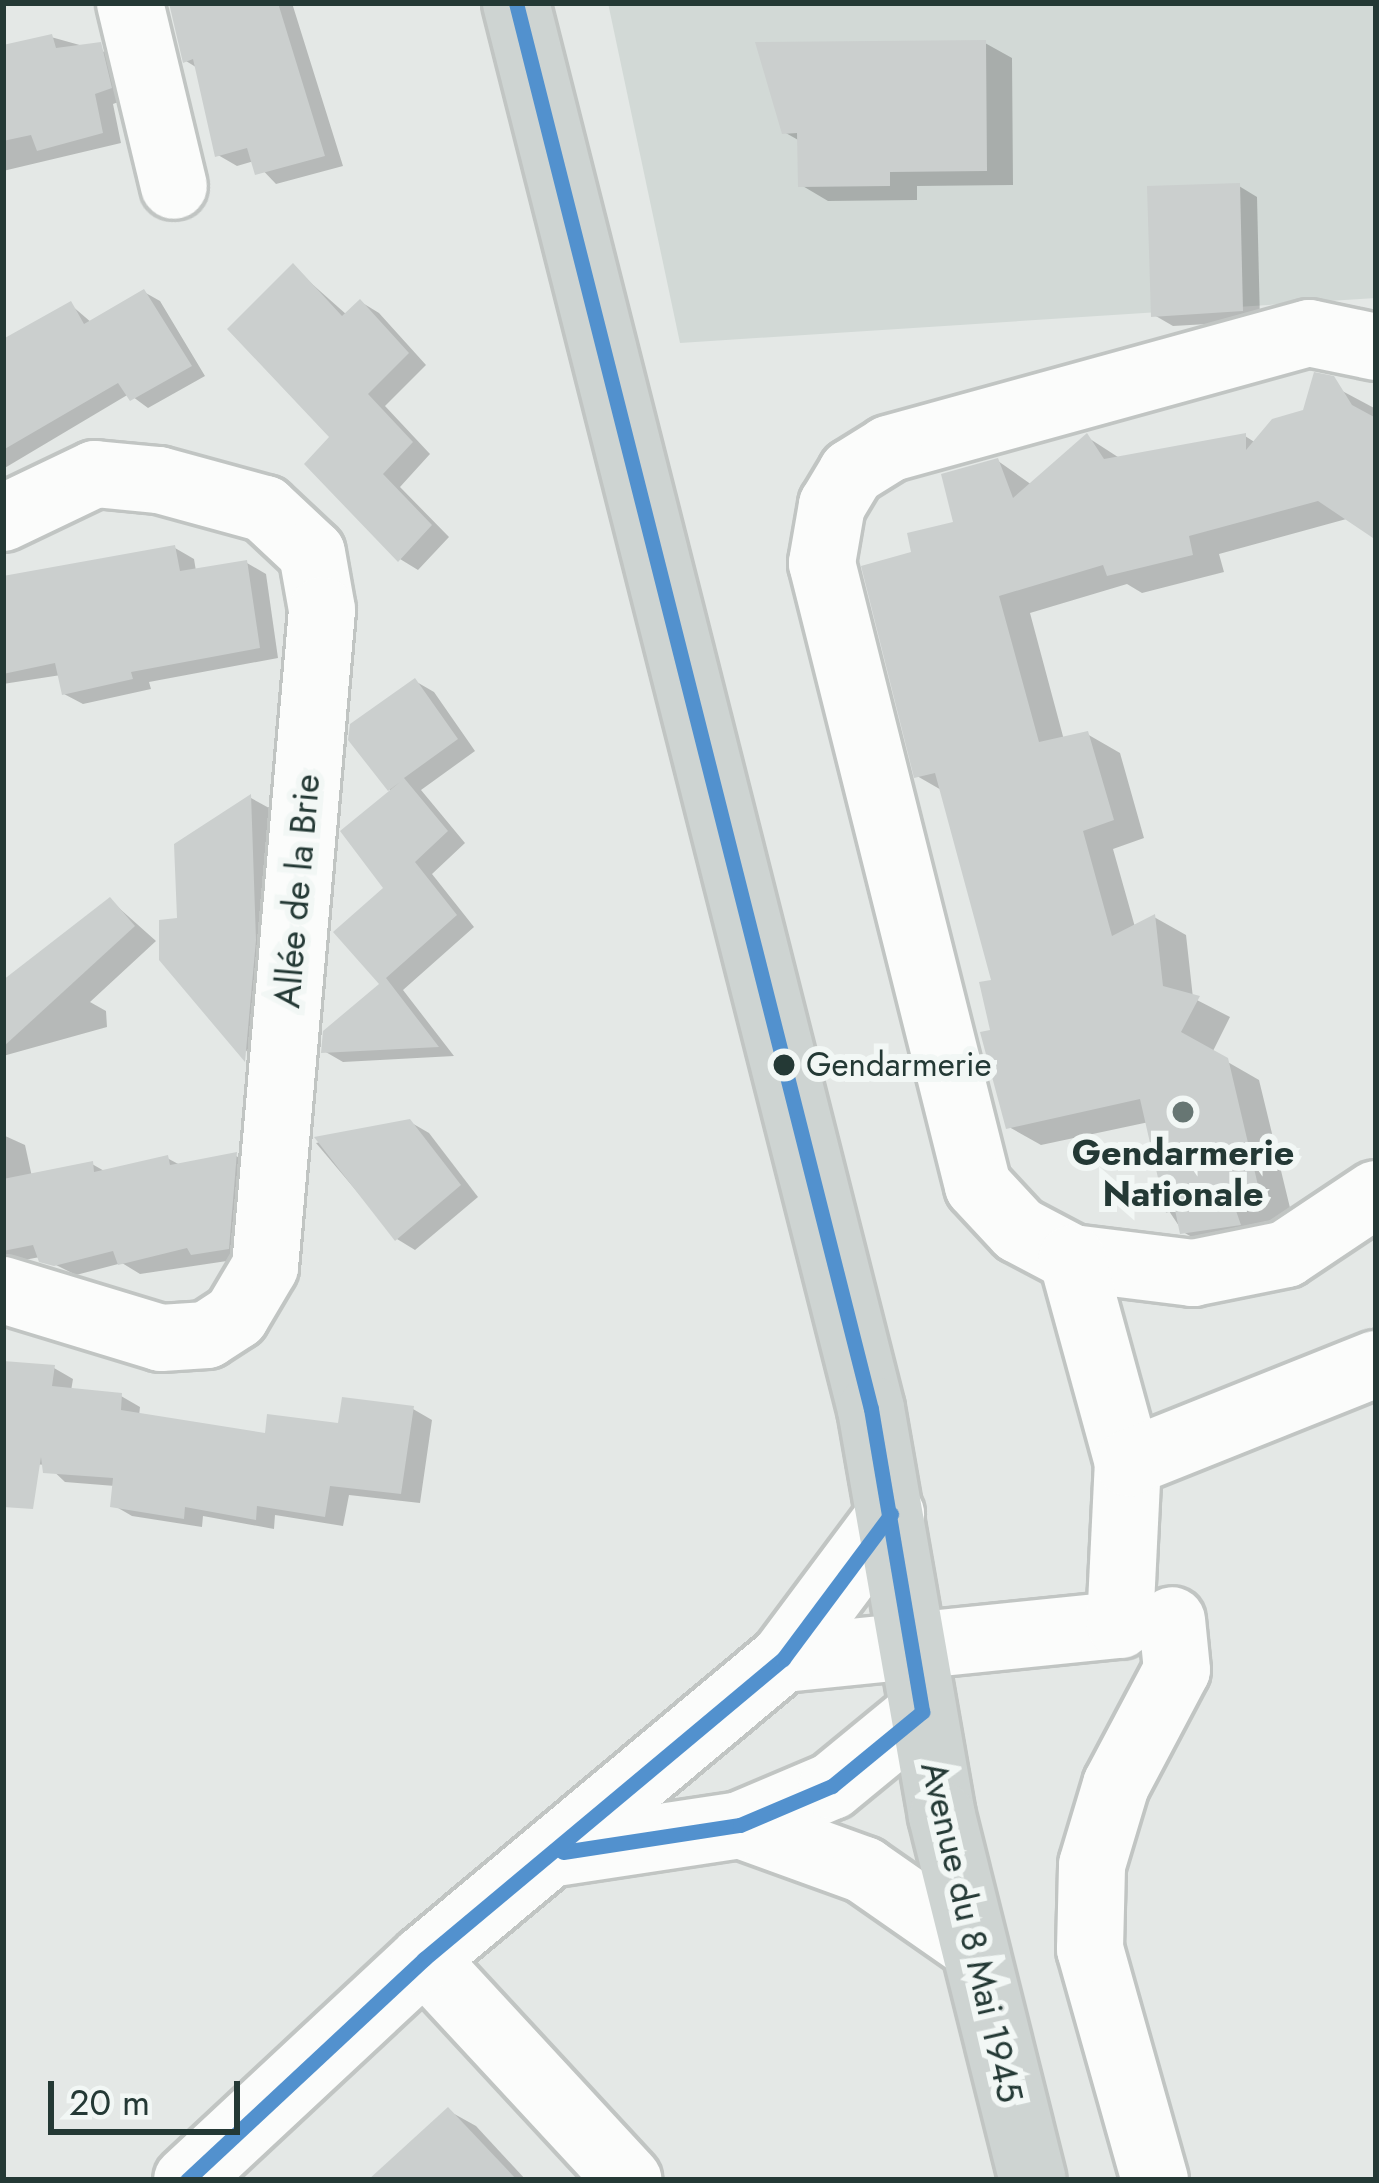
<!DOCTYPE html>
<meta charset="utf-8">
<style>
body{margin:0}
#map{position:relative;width:1379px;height:2183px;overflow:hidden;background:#e4e8e6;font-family:Jost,sans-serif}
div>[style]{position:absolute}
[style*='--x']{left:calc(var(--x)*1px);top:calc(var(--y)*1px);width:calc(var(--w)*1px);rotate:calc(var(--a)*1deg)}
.built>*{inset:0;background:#d2d9d6}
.shadow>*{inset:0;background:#0003}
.building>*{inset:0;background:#cbcfce}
.roads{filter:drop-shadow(3px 0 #c1c5c3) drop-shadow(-3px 0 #c1c5c3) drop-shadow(0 3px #c1c5c3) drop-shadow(0 -3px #c1c5c3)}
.minor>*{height:66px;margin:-33px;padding:0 33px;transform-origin:33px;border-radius:33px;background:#fbfcfb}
.major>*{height:66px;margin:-33px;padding:0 33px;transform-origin:33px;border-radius:33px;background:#ced4d2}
.bus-1>*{height:15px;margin:-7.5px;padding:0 7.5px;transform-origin:7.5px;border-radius:7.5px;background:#5291ce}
.dots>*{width:33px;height:33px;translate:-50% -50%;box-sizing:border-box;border:6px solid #f2f7f5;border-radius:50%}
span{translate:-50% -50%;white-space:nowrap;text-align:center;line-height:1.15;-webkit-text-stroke:12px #f2f7f5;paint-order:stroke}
.bus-label{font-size:33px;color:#243935}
.left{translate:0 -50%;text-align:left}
.street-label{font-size:36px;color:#243935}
.poi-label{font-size:36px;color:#243935;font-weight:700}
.frame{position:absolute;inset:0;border:6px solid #243935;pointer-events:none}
.scale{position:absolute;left:48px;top:2081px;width:192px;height:54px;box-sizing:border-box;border:6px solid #243935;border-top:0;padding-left:15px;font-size:36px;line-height:42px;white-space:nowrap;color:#243935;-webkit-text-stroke:9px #f2f7f5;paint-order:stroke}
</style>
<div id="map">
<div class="built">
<i style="clip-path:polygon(608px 3px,1376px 3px,1376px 298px,680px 343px)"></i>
</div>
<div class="shadow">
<i style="clip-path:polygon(172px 3px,292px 3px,343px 166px,276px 184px,254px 161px,237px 166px,218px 155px,199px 69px,186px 61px)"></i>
<i style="clip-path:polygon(51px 37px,119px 56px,129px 98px,113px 104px,121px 143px,3px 171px,3px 50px)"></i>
<i style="clip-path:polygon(985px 43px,1012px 58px,1013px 185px,917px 186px,917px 200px,828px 201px,801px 185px,800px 141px,784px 132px)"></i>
<i style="clip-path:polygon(1239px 186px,1257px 197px,1260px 321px,1173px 326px,1154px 315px)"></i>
<i style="clip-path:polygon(293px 267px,347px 315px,361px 302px,379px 313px,426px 365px,385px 406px,430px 454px,400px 487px,449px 537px,418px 570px,400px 559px,333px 437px)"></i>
<i style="clip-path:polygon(144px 292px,160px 301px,205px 376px,148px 408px,129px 394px,3px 469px,3px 342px,71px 305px,92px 323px)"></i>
<i style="clip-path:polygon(1316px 377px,1376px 409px,1376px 536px,1350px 518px,1219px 554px,1224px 572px,1142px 593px,1127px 584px,1030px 613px,1064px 740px,1087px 734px,1120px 753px,1144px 838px,1113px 849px,1135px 927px,1154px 917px,1186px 935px,1193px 998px,1230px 1017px,1212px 1053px,1259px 1080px,1292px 1216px,1264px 1222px,1271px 1242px,1215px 1250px,1183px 1232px,1169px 1211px,1149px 1122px,1041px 1145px,1009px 1127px,994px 982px,943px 791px,917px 776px,914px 554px,956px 524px,998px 461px,1032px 485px,1087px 437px,1121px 459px,1245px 436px,1256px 443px,1305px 413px)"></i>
<i style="clip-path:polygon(175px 548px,194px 559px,196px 571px,247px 563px,266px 574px,278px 658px,149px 682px,151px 689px,83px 704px,64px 694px,61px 675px,3px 684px,3px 579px)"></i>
<i style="clip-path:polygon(415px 681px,434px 692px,475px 751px,421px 790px,465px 843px,432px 874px,474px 927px,403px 990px,454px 1056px,343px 1062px,324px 1051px,383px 984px,390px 788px)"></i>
<i style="clip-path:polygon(251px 798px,269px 808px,274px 952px,264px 1070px,162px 959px,180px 920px,177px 846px)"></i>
<i style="clip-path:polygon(110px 900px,156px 941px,90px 1002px,106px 1011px,107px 1027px,3px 1056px,3px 983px)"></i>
<i style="clip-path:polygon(410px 1122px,429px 1133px,478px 1197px,415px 1250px,397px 1239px,316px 1143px)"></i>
<i style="clip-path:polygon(3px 1135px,25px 1145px,32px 1177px,92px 1164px,106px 1172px,167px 1158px,182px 1166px,236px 1156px,255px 1166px,247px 1258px,140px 1274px,122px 1263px,76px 1275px,40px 1257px,3px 1264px)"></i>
<i style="clip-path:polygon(3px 1364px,54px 1368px,73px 1379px,71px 1391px,121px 1396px,140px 1407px,139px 1416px,267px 1436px,413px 1409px,432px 1420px,420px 1503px,349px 1495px,343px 1526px,275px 1515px,274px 1529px,203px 1516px,202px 1527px,132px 1516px,113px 1505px,115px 1486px,65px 1482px,47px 1465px,3px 1462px)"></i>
<i style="clip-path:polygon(449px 2111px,476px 2126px,526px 2180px,373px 2180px)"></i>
</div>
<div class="building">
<i style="clip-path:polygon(169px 3px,278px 3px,325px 156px,255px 175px,247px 148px,215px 157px,193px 59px,183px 63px)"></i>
<i style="clip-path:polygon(52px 34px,56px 48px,101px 42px,112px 88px,95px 94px,103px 133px,37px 151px,31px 135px,3px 141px,3px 45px)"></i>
<i style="clip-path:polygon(986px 40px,987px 171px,890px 172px,890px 186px,798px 187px,797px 133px,782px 134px,755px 42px)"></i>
<i style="clip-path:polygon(1240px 183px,1243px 311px,1151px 317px,1147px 186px)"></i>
<i style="clip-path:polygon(293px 263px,342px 316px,360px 299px,409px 353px,368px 394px,413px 442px,383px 474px,432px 525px,398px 562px,304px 464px,329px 437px,227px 329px)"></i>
<i style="clip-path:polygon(144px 289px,192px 366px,130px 401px,118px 383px,3px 450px,3px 339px,71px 301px,84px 324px)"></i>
<i style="clip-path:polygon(1314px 372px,1334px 376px,1352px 405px,1376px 418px,1376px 540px,1318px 501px,1189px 536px,1193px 555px,1107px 576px,1103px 565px,999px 596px,1039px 742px,1088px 731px,1114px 820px,1083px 831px,1112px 936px,1155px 914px,1163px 986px,1200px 996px,1181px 1032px,1228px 1058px,1261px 1198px,1234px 1205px,1241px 1225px,1180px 1234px,1175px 1210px,1166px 1213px,1140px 1099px,1006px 1129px,980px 1032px,990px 1030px,979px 982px,991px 980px,935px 773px,914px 778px,861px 566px,911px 552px,907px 533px,953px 522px,941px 474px,998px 458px,1013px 498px,1087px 433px,1104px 459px,1246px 433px,1246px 450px,1272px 419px,1303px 410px)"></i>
<i style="clip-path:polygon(175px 545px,180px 571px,247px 560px,260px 648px,131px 672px,133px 679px,62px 695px,55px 663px,3px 674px,3px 576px)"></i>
<i style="clip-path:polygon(415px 678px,458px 739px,404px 778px,448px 831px,415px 862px,457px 915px,386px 978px,439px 1047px,321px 1053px,323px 1031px,379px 984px,333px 932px,383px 888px,340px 831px,400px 782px,388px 791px,348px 740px,350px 724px)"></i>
<i style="clip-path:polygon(251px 794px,256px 940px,245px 1062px,159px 960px,159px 920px,177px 918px,174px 844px)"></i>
<i style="clip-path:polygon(110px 897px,135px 926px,3px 1047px,3px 980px)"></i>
<i style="clip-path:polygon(410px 1119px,461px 1185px,395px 1241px,314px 1137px)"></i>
<i style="clip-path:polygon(237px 1152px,229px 1249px,191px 1255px,187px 1248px,118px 1265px,113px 1251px,54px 1266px,39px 1262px,33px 1245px,3px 1251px,3px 1179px,93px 1161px,94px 1172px,168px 1155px,170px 1165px)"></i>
<i style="clip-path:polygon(3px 1361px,55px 1365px,52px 1386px,122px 1393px,121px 1410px,265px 1433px,267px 1414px,338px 1423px,342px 1397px,414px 1406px,401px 1494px,330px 1486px,325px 1517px,257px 1506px,256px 1520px,185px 1507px,184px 1519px,110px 1507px,113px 1478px,43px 1473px,41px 1457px,33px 1509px,3px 1507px)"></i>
<i style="clip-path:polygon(448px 2107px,517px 2180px,368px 2180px)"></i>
</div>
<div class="roads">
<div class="minor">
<i style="--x:130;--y:3;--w:188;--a:76.5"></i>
<i style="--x:1376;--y:347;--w:68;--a:-168.2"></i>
<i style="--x:1309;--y:333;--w:436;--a:164.6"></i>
<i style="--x:889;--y:449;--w:44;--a:148.1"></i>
<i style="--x:852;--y:472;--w:39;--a:121"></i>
<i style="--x:832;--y:505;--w:59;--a:99.8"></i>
<i style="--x:822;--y:563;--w:642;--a:75.94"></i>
<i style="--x:978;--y:1186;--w:60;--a:47"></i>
<i style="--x:1019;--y:1230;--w:60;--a:27.8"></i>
<i style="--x:1072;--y:1258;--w:122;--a:7.1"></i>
<i style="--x:1193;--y:1273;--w:95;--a:-11.5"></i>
<i style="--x:1286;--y:1254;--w:108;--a:-33.7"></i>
<i style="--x:3;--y:518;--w:102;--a:-25.6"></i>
<i style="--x:95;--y:474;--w:64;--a:5.4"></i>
<i style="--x:159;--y:480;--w:110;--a:15.3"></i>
<i style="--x:265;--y:509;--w:64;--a:43.1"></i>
<i style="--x:312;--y:553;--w:58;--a:80"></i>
<i style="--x:322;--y:610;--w:659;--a:94.96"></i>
<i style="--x:265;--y:1267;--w:57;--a:120.6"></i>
<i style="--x:236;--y:1316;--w:35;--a:147"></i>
<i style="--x:207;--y:1335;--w:46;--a:176.3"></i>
<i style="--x:161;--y:1338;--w:165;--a:-163.1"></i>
<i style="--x:1072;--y:1258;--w:213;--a:74.7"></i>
<i style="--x:783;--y:1659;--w:339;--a:-5.8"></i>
<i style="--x:1120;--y:1625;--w:162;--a:-87.2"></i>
<i style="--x:1128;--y:1463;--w:267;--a:-21.8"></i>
<i style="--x:740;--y:1825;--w:132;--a:19.9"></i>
<i style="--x:864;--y:1870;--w:129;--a:34.9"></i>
<i style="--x:555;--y:1853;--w:187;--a:-8.6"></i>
<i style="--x:740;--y:1825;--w:100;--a:-23"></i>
<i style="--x:832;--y:1786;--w:117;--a:-39.4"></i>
<i style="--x:424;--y:1959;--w:301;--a:47.2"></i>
<i style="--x:187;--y:2180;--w:324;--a:-43"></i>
<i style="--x:424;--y:1959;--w:468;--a:-39.9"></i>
<i style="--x:783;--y:1659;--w:181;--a:-53.3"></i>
<i style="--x:1155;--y:2180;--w:240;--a:-105.7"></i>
<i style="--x:1090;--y:1949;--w:84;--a:-88.6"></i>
<i style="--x:1092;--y:1865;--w:84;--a:-73.3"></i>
<i style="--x:1116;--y:1785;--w:130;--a:-62.1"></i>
<i style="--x:1177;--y:1670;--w:50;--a:-95.7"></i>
</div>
<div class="major">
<i style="--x:516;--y:3;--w:1450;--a:75.83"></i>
<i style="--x:871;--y:1409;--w:413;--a:80.1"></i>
<i style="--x:942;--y:1816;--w:375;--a:76"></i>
</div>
</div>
<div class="bus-1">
<i style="--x:516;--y:3;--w:1450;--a:75.83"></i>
<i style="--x:871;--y:1409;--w:307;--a:80.4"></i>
<i style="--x:563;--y:1852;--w:179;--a:-8.7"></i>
<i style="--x:740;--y:1825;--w:100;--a:-23"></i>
<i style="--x:832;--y:1786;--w:117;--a:-39.4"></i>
<i style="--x:187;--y:2180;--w:324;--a:-43"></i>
<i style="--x:424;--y:1959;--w:468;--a:-39.9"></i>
<i style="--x:783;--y:1659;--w:181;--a:-53.3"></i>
</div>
<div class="dots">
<i style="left:784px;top:1065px;background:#243935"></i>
<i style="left:1183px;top:1112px;background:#677673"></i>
</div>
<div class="bus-label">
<span class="left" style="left:806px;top:1065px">Gendarmerie</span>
</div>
<div class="street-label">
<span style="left:297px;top:891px;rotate:-85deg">Allée de la Brie</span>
<span style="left:972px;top:1932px;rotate:77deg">Avenue du 8 Mai 1945</span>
</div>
<div class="poi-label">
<span style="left:1183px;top:1173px">Gendarmerie<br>Nationale</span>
</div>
<div class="frame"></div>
<div class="scale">20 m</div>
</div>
